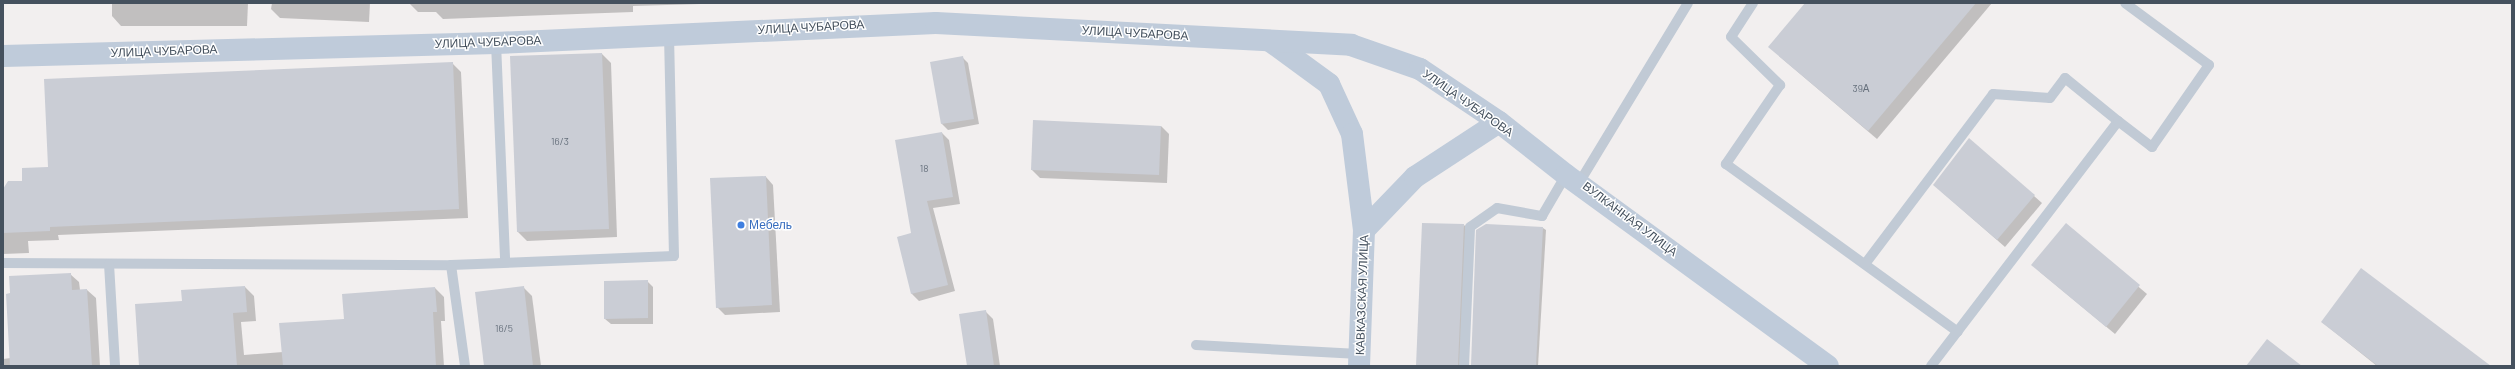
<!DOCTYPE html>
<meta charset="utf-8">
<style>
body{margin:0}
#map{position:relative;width:2515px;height:369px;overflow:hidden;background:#f2efef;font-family:Barlow,sans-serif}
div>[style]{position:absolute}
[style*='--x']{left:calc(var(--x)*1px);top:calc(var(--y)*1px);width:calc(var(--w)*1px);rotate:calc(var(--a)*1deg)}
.shadow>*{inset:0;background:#0003}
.building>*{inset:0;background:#cacdd5}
.lane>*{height:10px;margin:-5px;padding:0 5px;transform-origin:5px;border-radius:5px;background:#c1cad5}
.secondary>*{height:22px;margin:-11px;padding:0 11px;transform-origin:11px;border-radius:11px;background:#bfcbda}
.dots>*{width:11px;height:11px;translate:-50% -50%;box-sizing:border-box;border:2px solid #fff;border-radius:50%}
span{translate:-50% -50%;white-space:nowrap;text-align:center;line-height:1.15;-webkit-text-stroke:3px #fff;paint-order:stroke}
.number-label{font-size:10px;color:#66707c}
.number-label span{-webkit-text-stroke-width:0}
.street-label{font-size:12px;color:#45515e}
.shop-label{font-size:12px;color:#366cbe}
.left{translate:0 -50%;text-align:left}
.frame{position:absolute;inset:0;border:4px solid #45515e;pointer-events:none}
</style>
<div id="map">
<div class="shadow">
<i style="clip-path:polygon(112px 3px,248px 3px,247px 26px,121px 26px,112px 16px)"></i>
<i style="clip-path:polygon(272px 3px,370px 3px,369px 22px,280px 18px,271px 9px)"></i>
<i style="clip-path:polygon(409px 3px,701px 3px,701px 4px,633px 6px,633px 12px,443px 19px,436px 12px,418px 12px)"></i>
<i style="clip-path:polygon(1807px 3px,1992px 3px,1877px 139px,1779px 56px)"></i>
<i style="clip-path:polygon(602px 54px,611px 63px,617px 237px,527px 241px,518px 232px,512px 57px)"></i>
<i style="clip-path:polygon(962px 57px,968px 63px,979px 124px,948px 130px,942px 124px,931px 63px)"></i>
<i style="clip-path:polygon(452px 63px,461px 72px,468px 218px,58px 235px,59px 240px,28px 241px,29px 253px,3px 254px,3px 191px,49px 168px)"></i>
<i style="clip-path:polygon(1161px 126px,1169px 134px,1167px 183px,1040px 178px,1032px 170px)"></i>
<i style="clip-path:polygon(942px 133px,949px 140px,960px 204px,933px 208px,955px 291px,919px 301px,912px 294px,898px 237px,912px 234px)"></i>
<i style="clip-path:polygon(1969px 140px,2042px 203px,2005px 247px,1942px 192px)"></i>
<i style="clip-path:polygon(766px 177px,773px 185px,780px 312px,725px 315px,717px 307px)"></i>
<i style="clip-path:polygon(1464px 225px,1467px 228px,1460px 366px,1417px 366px)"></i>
<i style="clip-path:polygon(2066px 225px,2147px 294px,2115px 334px,2040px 272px)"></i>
<i style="clip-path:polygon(1543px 228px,1546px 230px,1538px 366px,1472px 366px)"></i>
<i style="clip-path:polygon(70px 274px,79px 282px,80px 290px,87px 290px,96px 298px,100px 366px,3px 366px,3px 359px,11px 358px)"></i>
<i style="clip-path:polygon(647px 281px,653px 287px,653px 324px,611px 324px,605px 319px)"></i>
<i style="clip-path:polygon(245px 287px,254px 296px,256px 321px,241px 322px,244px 355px,283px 352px,345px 320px,435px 288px,444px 297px,445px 321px,441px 321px,444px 366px,140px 366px,183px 302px)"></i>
<i style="clip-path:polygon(523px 287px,532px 296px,541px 366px,485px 366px)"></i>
<i style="clip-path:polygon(985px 311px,993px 319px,1000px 366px,968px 366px)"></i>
<i style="clip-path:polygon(2322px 322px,2489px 366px,2377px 366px)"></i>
</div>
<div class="building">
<i style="clip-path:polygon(1805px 3px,1976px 3px,1868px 131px,1768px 47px)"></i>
<i style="clip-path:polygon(602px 53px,609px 229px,517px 232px,510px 56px)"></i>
<i style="clip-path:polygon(963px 56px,974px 119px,941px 124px,930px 62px)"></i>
<i style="clip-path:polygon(453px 62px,459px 209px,50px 227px,50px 231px,3px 233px,3px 189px,8px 181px,22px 181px,22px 168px,48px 167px,44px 79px)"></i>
<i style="clip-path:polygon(1033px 120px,1161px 126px,1159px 175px,1031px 170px)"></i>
<i style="clip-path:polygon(942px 132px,953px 197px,927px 201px,948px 285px,911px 294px,897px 237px,911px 233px,895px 140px)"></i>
<i style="clip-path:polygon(1969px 138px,2035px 195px,1997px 240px,1933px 185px)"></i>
<i style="clip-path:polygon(766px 176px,772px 305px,716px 308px,710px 178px)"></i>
<i style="clip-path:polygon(1422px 223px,1464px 224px,1458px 366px,1416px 366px)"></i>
<i style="clip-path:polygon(2066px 223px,2140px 285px,2106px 327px,2031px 265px)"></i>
<i style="clip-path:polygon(1486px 224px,1543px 227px,1536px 366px,1471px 366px,1476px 230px)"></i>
<i style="clip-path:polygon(2361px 268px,2491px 366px,2378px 366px,2321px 322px)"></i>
<i style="clip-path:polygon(71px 273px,72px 290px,87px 289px,92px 366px,10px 366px,6px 294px,10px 293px,9px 276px)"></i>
<i style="clip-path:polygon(648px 280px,648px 318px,604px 319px,604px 281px)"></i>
<i style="clip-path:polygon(245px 286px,247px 312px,233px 313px,237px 366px,139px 366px,135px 304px,182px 301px,181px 290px)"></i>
<i style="clip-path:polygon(524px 286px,533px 366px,484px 366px,475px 292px)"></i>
<i style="clip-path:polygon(435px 287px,437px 312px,433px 312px,436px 366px,283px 366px,279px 323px,344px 319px,342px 294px)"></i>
<i style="clip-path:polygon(986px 310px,994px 366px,967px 366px,959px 314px)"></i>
<i style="clip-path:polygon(2267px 339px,2302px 366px,2246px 366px)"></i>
</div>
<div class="lane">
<i style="--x:1753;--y:3;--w:40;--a:122.9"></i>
<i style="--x:1731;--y:37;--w:69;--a:44.4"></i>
<i style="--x:1780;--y:85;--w:96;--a:124.4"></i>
<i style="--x:1726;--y:164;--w:286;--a:35.9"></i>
<i style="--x:496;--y:43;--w:219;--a:87.6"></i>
<i style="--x:1579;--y:183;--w:210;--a:-58.8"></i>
<i style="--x:3;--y:263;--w:448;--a:0.3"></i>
<i style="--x:451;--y:265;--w:102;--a:82.1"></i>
<i style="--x:109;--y:264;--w:102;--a:86.6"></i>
<i style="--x:1865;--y:264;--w:213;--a:-53"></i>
<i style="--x:1993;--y:94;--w:57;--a:4"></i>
<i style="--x:2050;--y:98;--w:25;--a:-53"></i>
<i style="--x:2065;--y:78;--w:68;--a:39.1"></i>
<i style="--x:451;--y:265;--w:223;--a:-2.3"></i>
<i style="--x:674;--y:256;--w:222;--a:-91.3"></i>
<i style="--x:1196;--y:345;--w:163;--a:3.2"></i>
<i style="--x:1464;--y:366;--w:139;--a:-87.5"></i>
<i style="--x:1470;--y:227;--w:33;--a:-35"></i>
<i style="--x:1497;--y:208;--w:46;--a:10.1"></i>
<i style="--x:1542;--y:216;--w:48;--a:-59.7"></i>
<i style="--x:1931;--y:366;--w:308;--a:-52.6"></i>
<i style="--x:2118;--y:121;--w:43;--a:37.4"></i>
<i style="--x:2152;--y:147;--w:100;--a:-55.2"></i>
<i style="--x:2209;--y:65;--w:104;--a:-143.6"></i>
</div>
<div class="secondary">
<i style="--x:1270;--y:41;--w:73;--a:36.1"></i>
<i style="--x:1329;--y:84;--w:55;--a:65.3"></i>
<i style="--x:1352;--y:134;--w:97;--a:82.9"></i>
<i style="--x:3;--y:56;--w:493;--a:-1.5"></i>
<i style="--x:496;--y:43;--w:440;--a:-2.6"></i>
<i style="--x:936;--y:23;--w:416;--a:3"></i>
<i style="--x:1351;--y:45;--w:73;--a:19.2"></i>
<i style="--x:1420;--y:69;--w:95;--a:33.9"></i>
<i style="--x:1499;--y:122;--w:85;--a:38.3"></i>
<i style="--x:1566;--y:175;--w:324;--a:36.1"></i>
<i style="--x:1359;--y:366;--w:136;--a:-87.9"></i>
<i style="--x:1364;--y:230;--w:74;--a:-46.1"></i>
<i style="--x:1415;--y:177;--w:100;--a:-33.2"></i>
</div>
<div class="dots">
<i style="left:741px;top:225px;background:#3f7fe0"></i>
</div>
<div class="number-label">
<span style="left:1861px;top:89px">39А</span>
<span style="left:560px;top:142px">16/3</span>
<span style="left:924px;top:169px">18</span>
<span style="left:504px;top:329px">16/5</span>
</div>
<div class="street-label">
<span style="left:811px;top:27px;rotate:-3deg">УЛИЦА ЧУБАРОВА</span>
<span style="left:1135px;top:33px;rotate:3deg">УЛИЦА ЧУБАРОВА</span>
<span style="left:488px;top:42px;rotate:-2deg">УЛИЦА ЧУБАРОВА</span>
<span style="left:164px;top:51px;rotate:-2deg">УЛИЦА ЧУБАРОВА</span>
<span style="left:1468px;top:103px;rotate:35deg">УЛИЦА ЧУБАРОВА</span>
<span style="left:1630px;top:219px;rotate:37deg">ВУЛКАННАЯ УЛИЦА</span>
<span style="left:1362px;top:295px;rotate:-88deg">КАВКАЗСКАЯ УЛИЦА</span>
</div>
<div class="shop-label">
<span class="left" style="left:749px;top:225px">Мебель</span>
</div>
<div class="frame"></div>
</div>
